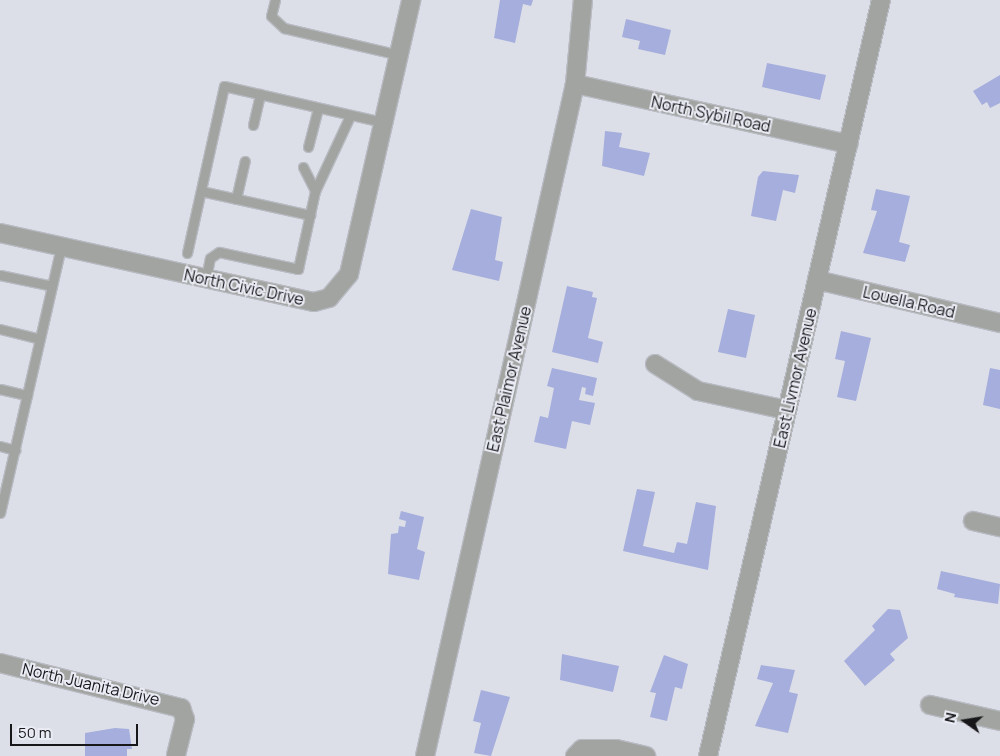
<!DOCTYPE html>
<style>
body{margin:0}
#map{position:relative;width:1000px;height:756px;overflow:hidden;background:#dddfe8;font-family:Manrope,sans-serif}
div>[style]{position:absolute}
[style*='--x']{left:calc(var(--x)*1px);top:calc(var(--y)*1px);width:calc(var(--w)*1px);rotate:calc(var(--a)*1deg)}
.building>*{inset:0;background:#a5aedc}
.roads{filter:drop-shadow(1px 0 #b9bbc3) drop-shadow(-1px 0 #b9bbc3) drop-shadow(0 1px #b9bbc3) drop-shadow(0 -1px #b9bbc3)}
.service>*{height:9px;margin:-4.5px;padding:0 4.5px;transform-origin:4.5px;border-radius:4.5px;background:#a1a4a0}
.minor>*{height:18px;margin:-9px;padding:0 9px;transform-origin:9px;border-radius:9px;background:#a1a4a0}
span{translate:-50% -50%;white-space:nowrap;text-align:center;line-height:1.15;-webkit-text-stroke:4px #eaecf5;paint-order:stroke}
.street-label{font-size:16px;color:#17171a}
.north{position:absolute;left:940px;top:696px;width:50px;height:50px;-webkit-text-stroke:4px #eaecf5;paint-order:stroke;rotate:283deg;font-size:14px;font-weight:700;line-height:20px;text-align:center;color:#17171a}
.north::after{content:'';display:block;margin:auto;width:18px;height:22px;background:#17171a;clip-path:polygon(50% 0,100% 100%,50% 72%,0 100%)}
.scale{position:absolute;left:10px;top:724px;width:128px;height:22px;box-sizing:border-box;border:2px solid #17171a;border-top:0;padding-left:6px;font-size:15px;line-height:18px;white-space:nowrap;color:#17171a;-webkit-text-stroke:4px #eaecf5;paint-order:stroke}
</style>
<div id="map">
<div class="building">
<i style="clip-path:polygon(500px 0,533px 0,531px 6px,523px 4px,515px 43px,494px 38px)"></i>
<i style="clip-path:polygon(626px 19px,671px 30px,665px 55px,638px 49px,640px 41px,622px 37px)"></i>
<i style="clip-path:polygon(767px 63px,826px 75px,820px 100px,762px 87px)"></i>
<i style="clip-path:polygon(1000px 75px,1000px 103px,990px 108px,987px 102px,982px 105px,973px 91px)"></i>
<i style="clip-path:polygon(605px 131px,622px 133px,619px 147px,650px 153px,644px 176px,602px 166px)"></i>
<i style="clip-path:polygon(763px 171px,799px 175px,795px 193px,783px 190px,776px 221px,751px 216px,758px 177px)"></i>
<i style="clip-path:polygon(876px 189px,910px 196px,899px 242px,910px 245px,905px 262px,863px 253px,877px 211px,871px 210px)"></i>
<i style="clip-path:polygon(471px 209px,502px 217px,495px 260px,503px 262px,499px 281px,452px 270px)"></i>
<i style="clip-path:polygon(567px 286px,593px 292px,592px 297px,597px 298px,588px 338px,603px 342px,598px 363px,552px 352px)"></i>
<i style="clip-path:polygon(728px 309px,755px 315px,746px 358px,718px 352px)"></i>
<i style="clip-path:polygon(841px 331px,871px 338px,856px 401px,837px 397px,845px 361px,835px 359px)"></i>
<i style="clip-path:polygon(552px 368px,597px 378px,593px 396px,585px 394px,586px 388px,582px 387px,579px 400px,595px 403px,590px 425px,572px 421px,566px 449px,534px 442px,540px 416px,548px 418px,554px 388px,547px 386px)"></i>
<i style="clip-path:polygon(990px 368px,1000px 370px,1000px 409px,983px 405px)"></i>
<i style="clip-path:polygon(637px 489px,655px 492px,643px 546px,674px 553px,677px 542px,687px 544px,696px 502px,716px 506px,708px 570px,623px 551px)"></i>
<i style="clip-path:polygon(401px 511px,424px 517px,417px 549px,425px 552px,419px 580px,388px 574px,391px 534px,398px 533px,399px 526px,405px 527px,406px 521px,399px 519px)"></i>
<i style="clip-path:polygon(941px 571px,1000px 584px,998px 604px,954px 597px,955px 594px,937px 589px)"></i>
<i style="clip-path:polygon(888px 609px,900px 610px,908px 638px,890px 654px,895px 660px,865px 686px,844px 661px,875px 630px,872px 626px)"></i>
<i style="clip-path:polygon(562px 654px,619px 666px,613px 692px,560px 680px)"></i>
<i style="clip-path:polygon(664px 655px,688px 664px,682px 689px,675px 687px,667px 721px,650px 717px,656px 693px,650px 692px)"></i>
<i style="clip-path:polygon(761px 665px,795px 670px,789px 692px,798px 694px,788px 733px,755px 726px,773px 683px,757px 679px)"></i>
<i style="clip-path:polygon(481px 690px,510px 697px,491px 756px,474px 753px,481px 723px,473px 721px)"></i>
<i style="clip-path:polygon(115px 728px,129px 729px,132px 749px,127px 749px,127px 756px,85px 756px,85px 733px)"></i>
</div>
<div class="roads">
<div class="service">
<i style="--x:275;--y:0;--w:16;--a:104"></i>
<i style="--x:271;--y:16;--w:18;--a:43"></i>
<i style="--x:284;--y:28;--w:118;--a:13.2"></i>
<i style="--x:253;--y:125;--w:32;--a:-77"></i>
<i style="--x:308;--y:147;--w:40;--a:-75.6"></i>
<i style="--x:303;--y:167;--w:27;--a:63"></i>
<i style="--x:201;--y:191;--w:112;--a:12.4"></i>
<i style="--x:236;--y:199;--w:39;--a:-77"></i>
<i style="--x:187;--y:253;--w:171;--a:-77.5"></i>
<i style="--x:224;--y:86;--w:163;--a:12.8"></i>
<i style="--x:0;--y:275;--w:53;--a:11.9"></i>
<i style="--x:206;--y:278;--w:20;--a:-79"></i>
<i style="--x:210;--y:258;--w:11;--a:-34"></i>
<i style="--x:219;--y:252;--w:81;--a:12.1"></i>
<i style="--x:298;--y:269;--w:80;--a:-77.7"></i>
<i style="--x:315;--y:191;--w:83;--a:-65"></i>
<i style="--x:0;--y:329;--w:41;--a:14"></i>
<i style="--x:0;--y:389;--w:28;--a:13"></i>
<i style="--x:0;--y:446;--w:16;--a:15"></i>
<i style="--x:0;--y:513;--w:273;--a:-77.1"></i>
</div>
<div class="minor">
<i style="--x:575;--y:84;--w:280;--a:12.4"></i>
<i style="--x:0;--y:233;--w:321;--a:12.4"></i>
<i style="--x:314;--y:302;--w:16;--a:-15"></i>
<i style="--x:329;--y:298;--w:31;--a:-50"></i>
<i style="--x:349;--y:274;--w:281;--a:-77.2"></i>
<i style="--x:817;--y:280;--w:188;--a:13.2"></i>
<i style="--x:655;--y:364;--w:51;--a:32.1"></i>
<i style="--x:698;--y:391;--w:91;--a:12.1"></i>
<i style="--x:973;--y:521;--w:28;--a:13"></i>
<i style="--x:0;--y:663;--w:187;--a:14"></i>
<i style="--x:181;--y:708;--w:12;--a:70"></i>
<i style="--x:185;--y:719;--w:38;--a:104"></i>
<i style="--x:930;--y:705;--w:72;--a:12.9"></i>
<i style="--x:425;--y:756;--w:689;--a:-77.42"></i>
<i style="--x:575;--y:84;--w:84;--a:-84.6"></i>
<i style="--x:575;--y:756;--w:10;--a:-45"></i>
<i style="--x:582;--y:749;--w:34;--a:0"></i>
<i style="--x:616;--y:749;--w:31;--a:13"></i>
<i style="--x:708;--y:756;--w:776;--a:-77.11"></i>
</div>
</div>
<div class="street-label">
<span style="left:711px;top:114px;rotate:12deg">North Sybil Road</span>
<span style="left:244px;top:287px;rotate:12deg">North Civic Drive</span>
<span style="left:909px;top:302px;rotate:13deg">Louella Road</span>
<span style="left:795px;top:378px;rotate:-77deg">East Livmor Avenue</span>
<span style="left:509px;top:379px;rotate:-77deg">East Plaimor Avenue</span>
<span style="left:91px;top:684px;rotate:13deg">North Juanita Drive</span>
</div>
<div class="north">N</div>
<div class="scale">50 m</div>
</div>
